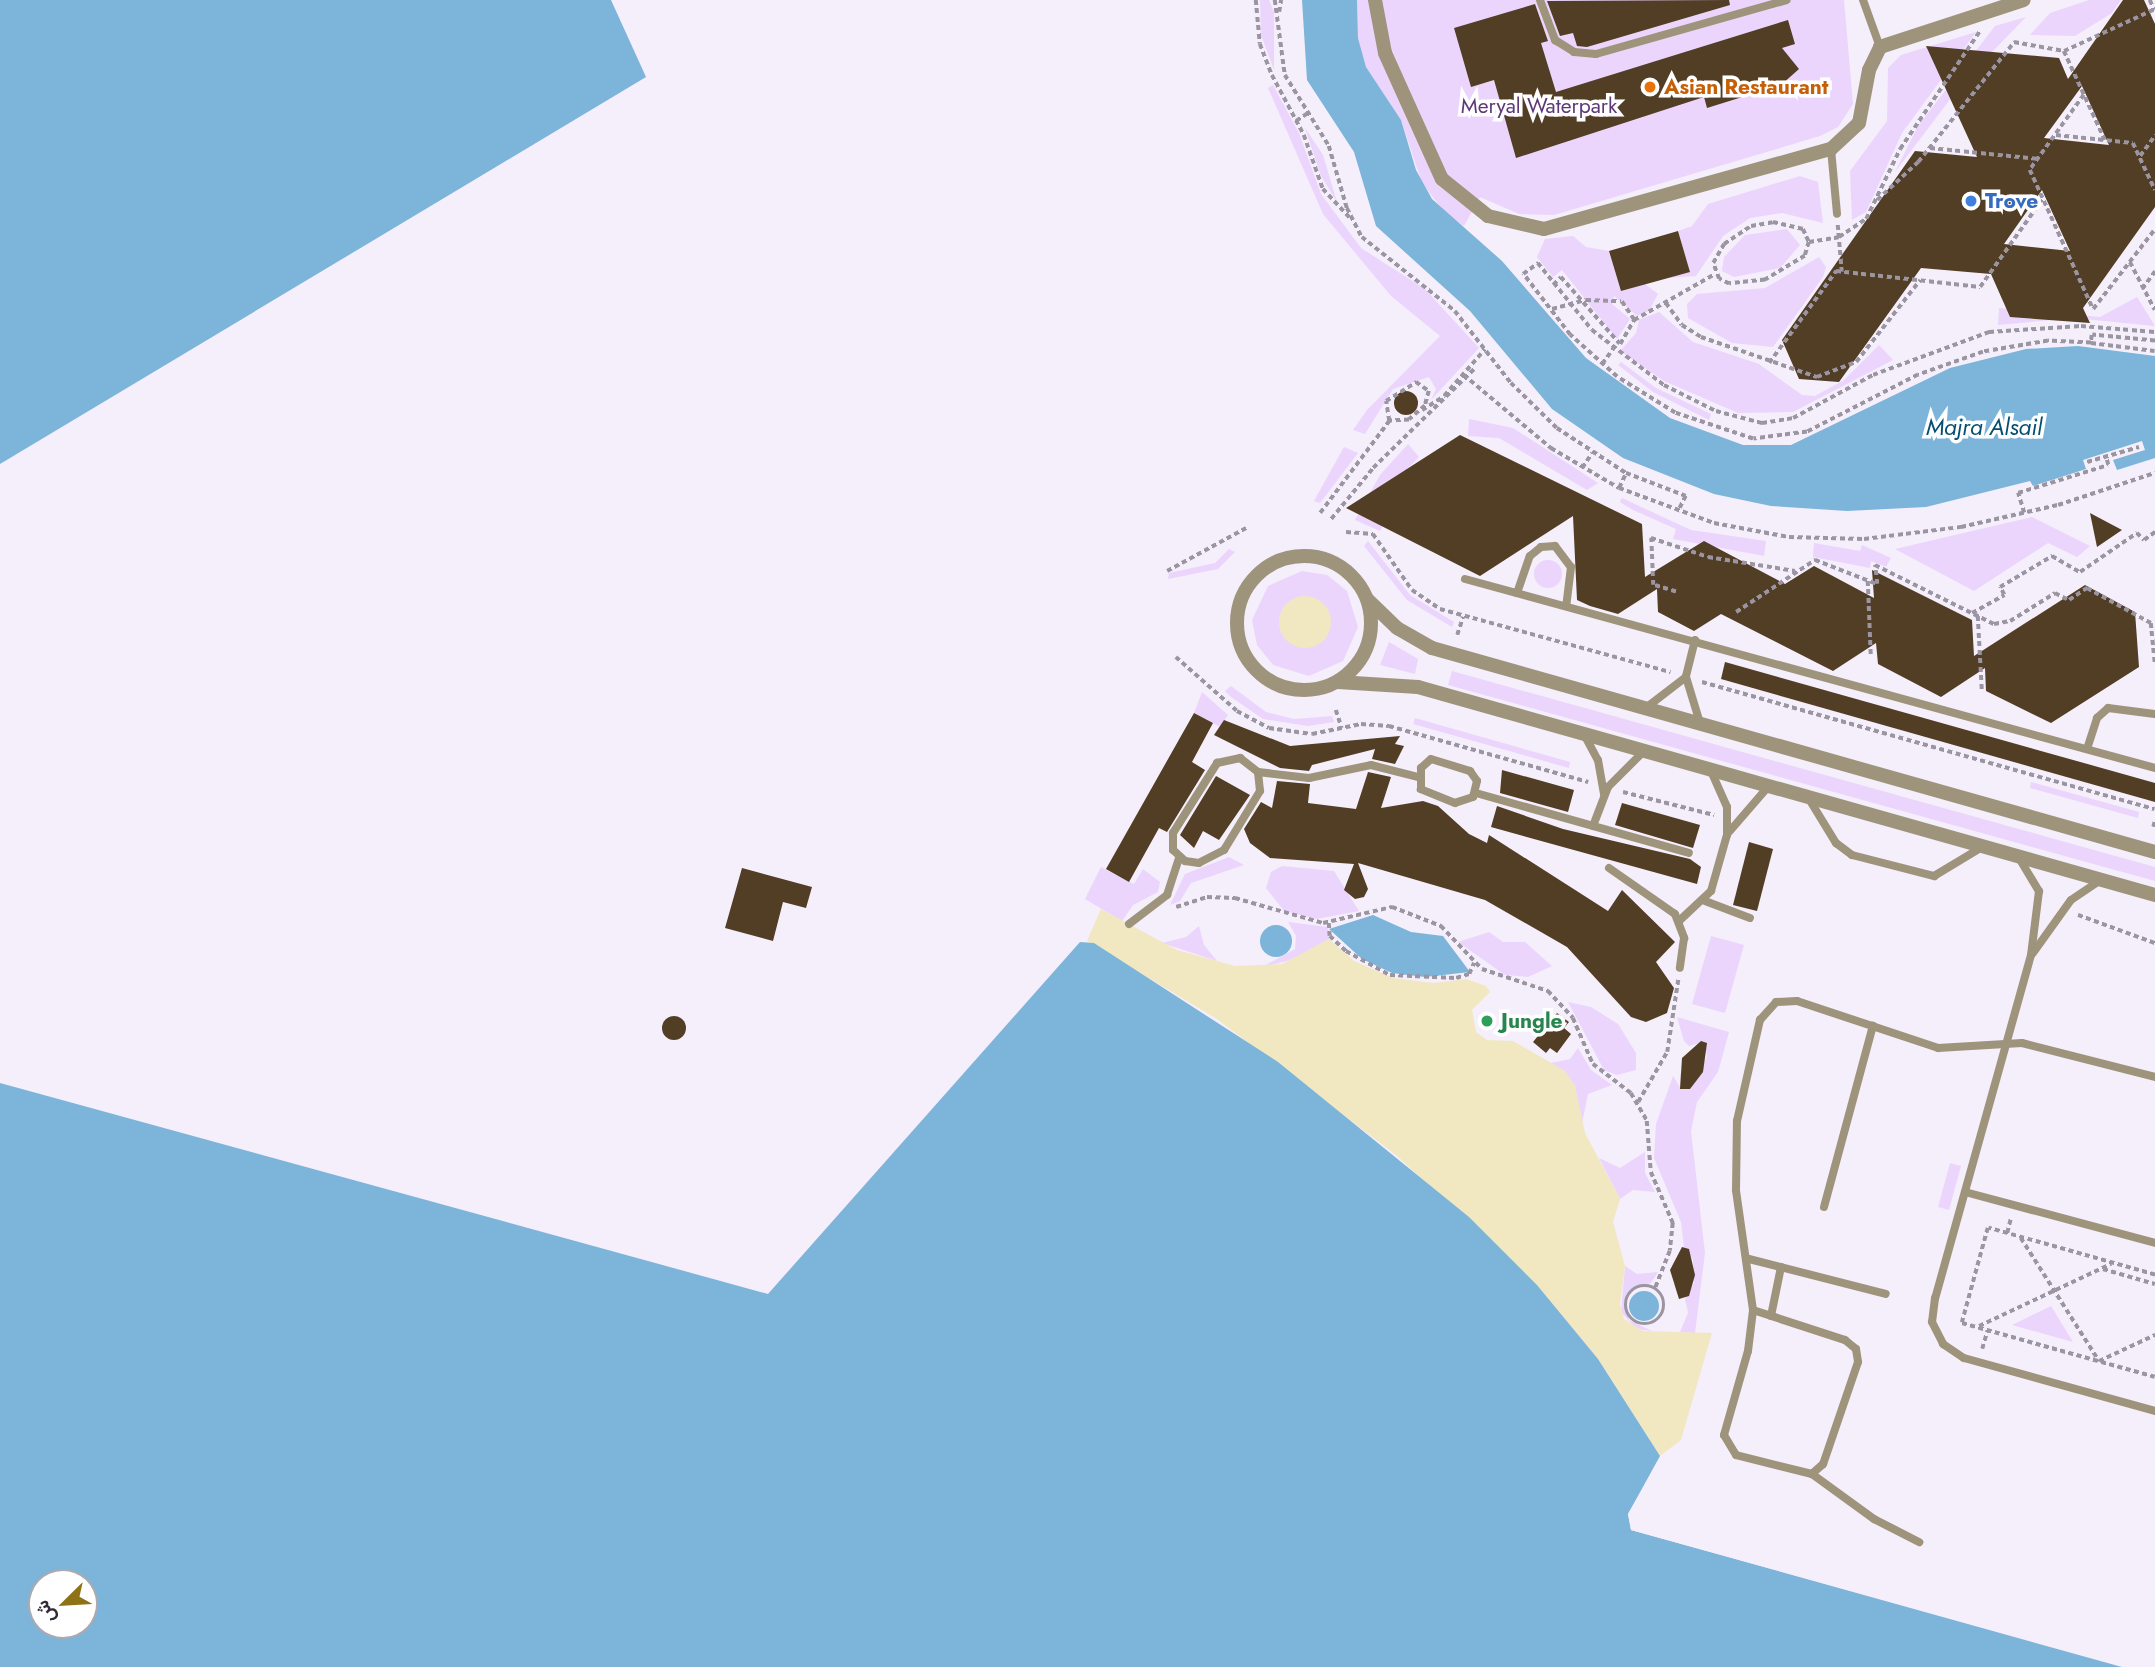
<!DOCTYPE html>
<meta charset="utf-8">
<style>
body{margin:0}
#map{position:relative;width:2155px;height:1667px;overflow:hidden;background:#f5eefb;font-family:Jost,Vazirmatn,sans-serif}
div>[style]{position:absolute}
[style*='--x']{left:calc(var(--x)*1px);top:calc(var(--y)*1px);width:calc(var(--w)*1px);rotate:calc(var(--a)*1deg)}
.green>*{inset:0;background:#ebd5fc}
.round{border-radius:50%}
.sand>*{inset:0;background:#f1e8c2}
.water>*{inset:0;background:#7cb4da}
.pier>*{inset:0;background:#f5eefb}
.building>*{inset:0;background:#523d25}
.path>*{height:3.5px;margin-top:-1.75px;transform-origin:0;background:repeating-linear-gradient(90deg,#9b94a1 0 5px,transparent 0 8.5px)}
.path>.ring{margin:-1.75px;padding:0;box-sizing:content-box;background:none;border:3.5px solid #9b94a1;border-radius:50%}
.service>*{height:8px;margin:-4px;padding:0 4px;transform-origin:4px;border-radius:4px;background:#9e937b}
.minor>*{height:14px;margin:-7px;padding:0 7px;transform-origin:7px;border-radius:7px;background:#9e937b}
.minor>.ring{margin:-7px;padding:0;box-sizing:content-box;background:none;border:14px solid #9e937b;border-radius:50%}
.path-bridge>*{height:3.5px;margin-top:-1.75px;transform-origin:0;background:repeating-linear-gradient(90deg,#9b94a1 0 5px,transparent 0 8.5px)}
.dots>*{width:19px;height:19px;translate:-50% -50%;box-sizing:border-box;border:4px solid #fff;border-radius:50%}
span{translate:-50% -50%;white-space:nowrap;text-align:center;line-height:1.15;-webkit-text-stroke:7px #fff;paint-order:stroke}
.food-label{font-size:21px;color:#c56008;font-weight:700}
.left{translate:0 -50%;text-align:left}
.park-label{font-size:21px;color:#5f3878}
.shop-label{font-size:21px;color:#366cbe;font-weight:700}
.leisure-label{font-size:21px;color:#27864d;font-weight:700}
.water-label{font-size:23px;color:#044e72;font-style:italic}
.north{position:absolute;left:28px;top:1569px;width:70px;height:70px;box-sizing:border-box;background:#fff;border:2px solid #adaaaf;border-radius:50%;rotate:246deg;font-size:19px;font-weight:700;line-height:28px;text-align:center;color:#322b37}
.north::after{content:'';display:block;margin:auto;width:24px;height:32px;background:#8d7316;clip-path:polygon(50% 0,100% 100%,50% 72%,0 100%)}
</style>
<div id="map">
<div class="green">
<i style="clip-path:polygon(1260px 0,1269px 0,1274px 12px,1274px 70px,1261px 35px)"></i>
<i style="clip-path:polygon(1357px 0,1844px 0,1853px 104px,1838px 127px,1820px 136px,1554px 215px,1519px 214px,1480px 197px,1464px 226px,1446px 214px,1422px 183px,1401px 120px,1366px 67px,1358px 38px)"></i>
<i style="clip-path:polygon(2089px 0,2121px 0,2112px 13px,2075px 36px,2030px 35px,2050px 13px)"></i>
<i style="clip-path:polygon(2026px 17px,1964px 81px,1895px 172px,1918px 126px,1995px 26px)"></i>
<i style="clip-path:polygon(1976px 32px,1902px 133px,1866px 212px,1852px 220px,1850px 171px,1887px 121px,1888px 68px,1901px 55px)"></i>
<i style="clip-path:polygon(1273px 85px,1299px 133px,1321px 194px,1361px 248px,1425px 289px,1479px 348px,1431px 400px,1436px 389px,1429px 377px,1393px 389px,1365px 434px,1353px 430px,1367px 410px,1440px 336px,1391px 296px,1323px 214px,1268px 88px)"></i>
<i style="clip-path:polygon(1305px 128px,1323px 155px,1337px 202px,1321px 176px)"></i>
<i style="clip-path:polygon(1800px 176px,1818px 182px,1823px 223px,1782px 213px,1750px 218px,1723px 236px,1696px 276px,1667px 278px,1690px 272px,1678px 231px,1692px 226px,1708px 204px)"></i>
<i style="clip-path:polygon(1787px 229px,1800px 245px,1780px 268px,1734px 277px,1722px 271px,1724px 257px,1745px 235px)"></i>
<i style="clip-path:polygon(1573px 236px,1586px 247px,1609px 251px,1621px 291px,1645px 284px,1658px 294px,1649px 311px,1637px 316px,1614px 296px,1612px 304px,1630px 319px,1617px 339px,1562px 270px,1553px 277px,1537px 257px,1545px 239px)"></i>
<i style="clip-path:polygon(1819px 257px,1826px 267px,1823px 277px,1773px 347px,1732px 343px,1688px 318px,1687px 304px,1697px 294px,1765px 288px)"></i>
<i style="clip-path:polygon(2137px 297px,2155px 326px,2073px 318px,1998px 325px,1999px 308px,2100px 317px)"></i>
<i style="clip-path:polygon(1659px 312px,1693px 342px,1759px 364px,1802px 395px,1815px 396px,1844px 380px,1879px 345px,1893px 360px,1793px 412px,1738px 413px,1664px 381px,1620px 351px,1636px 333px,1639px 320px)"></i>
<i style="clip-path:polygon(1621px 362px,1656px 388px,1711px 414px,1709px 420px,1653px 392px,1618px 365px)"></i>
<i style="clip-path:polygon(1469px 419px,1513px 428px,1598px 483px,1587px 490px,1499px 438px,1468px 436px)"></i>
<i style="clip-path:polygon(1408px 444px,1419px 457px,1407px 469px,1380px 531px,1355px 520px,1380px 475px)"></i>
<i style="clip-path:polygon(1344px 447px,1358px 453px,1320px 503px,1314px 501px)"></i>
<i style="clip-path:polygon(1622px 498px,1691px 530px,1766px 541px,1764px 556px,1673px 539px,1676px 529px,1633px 510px,1620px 502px)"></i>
<i style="clip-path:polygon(2032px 517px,2090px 546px,2077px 557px,2048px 543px,1974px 591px,1895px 549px)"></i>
<i style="clip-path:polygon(1368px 541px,1410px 595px,1454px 622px,1452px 627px,1407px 600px,1364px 546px)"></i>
<i style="clip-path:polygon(1814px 543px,1860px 551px,1862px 545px,1891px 558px,1886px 567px,1871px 561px,1870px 568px,1813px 557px)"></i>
<i style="clip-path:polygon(1229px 549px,1235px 552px,1218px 569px,1168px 579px,1169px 573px,1215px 563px)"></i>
<i class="round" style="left:1534px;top:560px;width:28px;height:28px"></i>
<i style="clip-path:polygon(evenodd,1302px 571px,1327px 575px,1347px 591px,1358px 627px,1343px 661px,1309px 676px,1273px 665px,1257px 645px,1252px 620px,1268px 586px,1302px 571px,1286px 604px,1328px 632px,1324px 640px,1299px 647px,1280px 630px,1286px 604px)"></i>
<i style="clip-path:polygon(1389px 642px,1418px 659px,1415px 674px,1380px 665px)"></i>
<i style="clip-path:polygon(1452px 671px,2155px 867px,2155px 881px,1448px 685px)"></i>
<i style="clip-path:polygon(1231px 686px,1266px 712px,1294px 719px,1332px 716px,1334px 722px,1308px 726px,1263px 719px,1231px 697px,1225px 691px)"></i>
<i style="clip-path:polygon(1202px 692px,1228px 715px,1220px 727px,1194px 713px)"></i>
<i style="clip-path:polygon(1415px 718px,1570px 762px,1569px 768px,1413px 724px)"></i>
<i style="clip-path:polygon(2031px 782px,2139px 812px,2138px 818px,2030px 788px)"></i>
<i style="clip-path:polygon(1229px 857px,1244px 865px,1191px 883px,1180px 901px,1170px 905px,1185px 874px)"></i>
<i style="clip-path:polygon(1282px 866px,1334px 871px,1359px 911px,1317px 919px,1284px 911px,1266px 888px,1271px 872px)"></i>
<i style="clip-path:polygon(1101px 867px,1134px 884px,1143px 869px,1160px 882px,1158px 892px,1133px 905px,1122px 921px,1085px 899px)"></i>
<i style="clip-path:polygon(1288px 922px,1328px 927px,1329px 939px,1296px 959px,1262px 967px,1295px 949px,1296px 936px)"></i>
<i style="clip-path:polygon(1199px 926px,1204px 945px,1217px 961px,1162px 943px,1186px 937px)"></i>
<i style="clip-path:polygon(1489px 932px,1503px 942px,1525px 942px,1552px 966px,1528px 977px,1505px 975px,1458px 942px)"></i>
<i style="clip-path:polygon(1711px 936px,1744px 945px,1725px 1013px,1692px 1004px)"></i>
<i style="clip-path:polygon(1568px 1002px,1591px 1007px,1618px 1024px,1636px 1053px,1636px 1070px,1617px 1075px,1604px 1070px)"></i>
<i style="clip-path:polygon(1677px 1017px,1729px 1032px,1718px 1072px,1697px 1102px,1691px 1131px,1705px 1253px,1695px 1333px,1680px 1332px,1688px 1313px,1685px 1299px,1694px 1283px,1693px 1259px,1684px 1247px,1681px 1222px,1654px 1158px,1656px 1124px,1673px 1076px,1681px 1089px,1690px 1089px,1707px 1056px,1704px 1042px,1689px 1046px,1684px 1041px)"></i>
<i style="clip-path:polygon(1578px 1048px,1591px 1070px,1612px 1085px,1588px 1094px,1582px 1123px,1575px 1086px,1551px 1063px,1570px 1059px)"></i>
<i style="clip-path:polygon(1645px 1152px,1645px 1173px,1655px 1192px,1633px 1190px,1620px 1199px,1599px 1158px,1620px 1168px)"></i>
<i style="clip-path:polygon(1950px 1163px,1961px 1166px,1949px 1210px,1938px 1207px)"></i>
<i style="clip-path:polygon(1625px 1266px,1637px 1274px,1658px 1272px,1651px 1283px,1633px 1287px,1624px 1303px,1629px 1320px,1652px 1331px,1636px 1329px,1621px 1312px)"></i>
<i style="clip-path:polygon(2051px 1306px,2073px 1342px,2012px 1325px)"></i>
</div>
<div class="sand">
<i class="round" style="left:1279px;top:596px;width:52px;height:52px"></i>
<i style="clip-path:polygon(1101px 909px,1177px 950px,1235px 966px,1282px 964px,1329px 939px,1354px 961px,1393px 978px,1434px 983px,1466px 979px,1486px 986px,1490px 992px,1472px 1010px,1476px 1032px,1487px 1040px,1513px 1041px,1565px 1071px,1575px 1086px,1585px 1133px,1620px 1199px,1613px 1222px,1625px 1266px,1620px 1304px,1624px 1319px,1643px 1331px,1712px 1333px,1681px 1440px,1660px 1456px,1598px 1359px,1537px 1285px,1396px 1155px,1217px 1019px,1087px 941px)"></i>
</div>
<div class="water">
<i style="clip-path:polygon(0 0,611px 0,646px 77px,0 464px)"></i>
<i style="clip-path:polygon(1302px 0,1357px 0,1358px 38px,1366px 67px,1401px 120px,1416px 170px,1432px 199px,1502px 261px,1586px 358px,1670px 418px,1743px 445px,1791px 445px,1950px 368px,2026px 349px,2078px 346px,2155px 356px,2155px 458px,2117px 470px,2113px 460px,2145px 450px,2142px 441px,2083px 460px,2086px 469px,2033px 486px,2030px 481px,1926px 507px,1847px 511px,1771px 506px,1714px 494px,1623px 458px,1552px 409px,1470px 311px,1376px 226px,1354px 152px,1307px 80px)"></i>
<i style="clip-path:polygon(1373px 915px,1411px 932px,1443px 936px,1470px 972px,1425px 977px,1392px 973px,1362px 959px,1329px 929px)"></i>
<i class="round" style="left:1260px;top:925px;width:32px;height:32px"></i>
<i style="clip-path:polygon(evenodd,1080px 942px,1094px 943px,1278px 1062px,1469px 1217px,1537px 1285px,1598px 1359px,1660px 1456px,1628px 1514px,1631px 1530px,2122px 1667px,0 1667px,0 1083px,768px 1294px,1080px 942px,42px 1583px,84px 1583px,84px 1625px,42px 1625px,42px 1583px)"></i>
<i class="round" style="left:1629px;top:1291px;width:30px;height:30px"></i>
</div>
<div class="pier">
<i style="clip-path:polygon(1663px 1454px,1631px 1515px,1633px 1527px,2126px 1667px,1631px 1530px,1628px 1514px)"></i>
</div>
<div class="building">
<i style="clip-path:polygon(1729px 0,1730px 5px,1587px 47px,1577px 46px,1573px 33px,1560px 36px,1547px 1px)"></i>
<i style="clip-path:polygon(evenodd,2123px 0,2144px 0,2155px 24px,2155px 207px,2083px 308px,2090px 323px,2010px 317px,1991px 274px,1921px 268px,1839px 382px,1799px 379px,1782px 340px,1915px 151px,1977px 157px,1926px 46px,2059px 58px,2068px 79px,2123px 0,2082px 86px,2109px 145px,2044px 138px,2082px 86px,2123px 0,2042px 190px,2070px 251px,2004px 244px,2042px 190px)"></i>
<i style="clip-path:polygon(1535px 4px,1548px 41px,1541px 43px,1556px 92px,1788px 20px,1795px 44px,1782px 48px,1799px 69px,1781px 85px,1707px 108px,1704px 97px,1516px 158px,1494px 80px,1471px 87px,1454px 28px)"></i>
<i style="clip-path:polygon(1678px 231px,1690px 272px,1621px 291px,1609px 251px)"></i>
<i class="round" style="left:1394px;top:391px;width:24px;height:24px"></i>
<i style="clip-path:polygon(1460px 435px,1642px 524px,1645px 577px,1704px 541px,1785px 584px,1814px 566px,1874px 598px,1872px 570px,1972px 620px,1974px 656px,2085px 585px,2135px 612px,2139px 667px,2051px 723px,1986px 691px,1985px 668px,1941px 697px,1878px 664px,1876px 643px,1833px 671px,1721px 614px,1694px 631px,1658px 612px,1657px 589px,1618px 614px,1590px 606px,1577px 600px,1573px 516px,1480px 576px,1346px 508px)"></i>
<i style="clip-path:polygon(2090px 513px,2122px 530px,2097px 547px)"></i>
<i style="clip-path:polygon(1725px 662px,2155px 783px,2155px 802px,1721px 679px)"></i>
<i style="clip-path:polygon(1194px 713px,1213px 723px,1192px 762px,1205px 770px,1167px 832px,1159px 828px,1129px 882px,1106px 869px)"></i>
<i style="clip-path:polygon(1224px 720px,1290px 746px,1400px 736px,1395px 744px,1404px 746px,1395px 764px,1372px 759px,1375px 749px,1312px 765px,1309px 771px,1280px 768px,1214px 735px)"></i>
<i style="clip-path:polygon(1502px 770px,1574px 790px,1568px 812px,1500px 793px)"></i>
<i style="clip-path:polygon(1368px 772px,1391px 777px,1381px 808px,1423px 801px,1438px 806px,1469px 834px,1487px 843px,1489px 835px,1608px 911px,1622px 890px,1675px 942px,1656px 962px,1674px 988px,1667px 1013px,1646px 1022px,1631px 1017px,1567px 947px,1485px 900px,1358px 863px,1368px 889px,1364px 897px,1355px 899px,1344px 890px,1354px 864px,1270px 858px,1250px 843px,1244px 829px,1261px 802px,1272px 808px,1277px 781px,1310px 784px,1308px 803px,1356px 809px)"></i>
<i style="clip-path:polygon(1216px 776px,1250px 795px,1219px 840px,1203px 831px,1194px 848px,1180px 835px)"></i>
<i style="clip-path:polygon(1622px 803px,1700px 825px,1693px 848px,1615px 825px)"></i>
<i style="clip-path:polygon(1497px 806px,1563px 829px,1690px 859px,1701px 867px,1697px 884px,1491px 827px)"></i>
<i style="clip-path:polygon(1749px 842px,1773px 849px,1757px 911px,1733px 905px)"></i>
<i style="clip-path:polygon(742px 868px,812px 887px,806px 908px,783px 902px,773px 941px,725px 928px)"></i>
<i style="clip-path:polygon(1557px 1013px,1569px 1022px,1564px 1028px,1571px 1034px,1557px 1053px,1550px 1048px,1546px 1053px,1533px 1042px)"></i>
<i class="round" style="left:662px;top:1016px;width:24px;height:24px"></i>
<i style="clip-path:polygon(1701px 1041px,1707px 1043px,1703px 1072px,1690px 1089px,1680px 1089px,1682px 1058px)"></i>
<i style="clip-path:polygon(1682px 1247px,1689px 1249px,1695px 1275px,1689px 1296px,1679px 1299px,1670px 1270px)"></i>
</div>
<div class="path">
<i style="--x:1256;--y:0;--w:44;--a:84.8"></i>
<i style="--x:1260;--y:44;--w:33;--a:69"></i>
<i style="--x:1272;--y:75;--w:68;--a:61.9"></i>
<i style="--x:1304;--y:135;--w:57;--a:70.6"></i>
<i style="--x:1323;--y:189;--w:40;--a:47"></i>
<i style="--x:1275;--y:0;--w:76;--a:82.4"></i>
<i style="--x:1285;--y:75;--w:84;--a:58.2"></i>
<i style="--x:1329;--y:146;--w:65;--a:73.8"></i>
<i style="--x:1347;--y:208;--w:33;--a:63"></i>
<i style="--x:1362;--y:237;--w:119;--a:38.5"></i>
<i style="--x:1455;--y:311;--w:91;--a:52.1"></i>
<i style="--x:1511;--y:383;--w:64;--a:44.4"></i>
<i style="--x:1557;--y:428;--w:82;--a:33.1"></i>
<i style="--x:1626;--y:473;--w:64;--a:21"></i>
<i style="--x:1686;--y:496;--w:18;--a:117"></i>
<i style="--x:2150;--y:0;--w:11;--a:68"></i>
<i style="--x:1279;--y:12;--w:12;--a:-81"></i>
<i style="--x:2064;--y:51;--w:100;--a:-24.8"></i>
<i style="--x:2084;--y:95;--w:92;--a:125.8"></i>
<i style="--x:2030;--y:170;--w:153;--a:65.6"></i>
<i style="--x:2093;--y:309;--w:101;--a:-52.2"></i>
<i style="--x:1296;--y:121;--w:14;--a:-34"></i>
<i style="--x:2056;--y:135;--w:77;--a:5.9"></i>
<i style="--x:2133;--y:143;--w:52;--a:64.9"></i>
<i style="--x:1930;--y:148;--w:109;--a:5.8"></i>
<i style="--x:2140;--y:156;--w:26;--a:-54"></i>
<i style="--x:1877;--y:200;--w:56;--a:-42.8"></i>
<i style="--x:1918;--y:162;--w:154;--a:-51.3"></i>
<i style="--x:2014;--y:42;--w:51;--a:10.2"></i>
<i style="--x:2064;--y:51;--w:98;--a:65.3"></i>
<i style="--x:1773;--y:222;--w:31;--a:13"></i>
<i style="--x:1803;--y:229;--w:14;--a:65"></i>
<i style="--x:1809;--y:242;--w:15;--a:106"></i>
<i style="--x:1805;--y:256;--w:47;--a:149"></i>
<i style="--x:1765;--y:280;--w:36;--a:174"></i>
<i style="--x:1729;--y:284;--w:11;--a:-153"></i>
<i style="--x:1719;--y:279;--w:17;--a:-111"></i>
<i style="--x:1713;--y:263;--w:22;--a:-60"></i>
<i style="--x:1724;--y:244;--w:32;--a:-34"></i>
<i style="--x:1751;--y:226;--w:22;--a:-10"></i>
<i style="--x:1838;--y:225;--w:47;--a:85.1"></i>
<i style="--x:1809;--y:242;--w:30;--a:-9"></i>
<i style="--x:1839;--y:237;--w:32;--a:-34"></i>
<i style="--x:1866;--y:219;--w:78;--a:-64.1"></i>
<i style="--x:1900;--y:149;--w:143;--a:-55.9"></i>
<i style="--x:2130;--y:262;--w:54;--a:62.5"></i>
<i style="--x:1553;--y:285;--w:11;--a:-45"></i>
<i style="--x:1561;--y:277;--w:89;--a:48.6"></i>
<i style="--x:1620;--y:344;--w:28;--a:-60"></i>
<i style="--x:1634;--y:320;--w:23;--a:-124"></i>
<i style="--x:2142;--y:289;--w:22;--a:-54"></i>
<i style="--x:1666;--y:303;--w:27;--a:54"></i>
<i style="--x:1682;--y:325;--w:22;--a:32"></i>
<i style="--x:1701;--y:337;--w:123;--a:19"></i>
<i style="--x:1817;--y:377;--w:42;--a:-21"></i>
<i style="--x:1856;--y:362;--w:104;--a:-52"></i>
<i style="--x:1634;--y:320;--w:93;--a:-29.6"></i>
<i style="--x:2155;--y:341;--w:63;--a:-174.6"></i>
<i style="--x:2092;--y:335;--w:8;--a:97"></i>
<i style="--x:2091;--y:343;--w:64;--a:7.1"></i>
<i style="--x:2091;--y:343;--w:43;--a:-177.3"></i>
<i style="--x:2048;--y:341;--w:66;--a:170.4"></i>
<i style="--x:1983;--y:352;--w:69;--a:160.5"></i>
<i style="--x:1918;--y:375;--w:125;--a:152.8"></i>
<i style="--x:1807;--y:432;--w:54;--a:172.6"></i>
<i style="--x:1753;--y:439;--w:82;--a:-161.6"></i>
<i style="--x:1675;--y:413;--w:68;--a:-148.2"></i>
<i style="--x:1617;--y:377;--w:63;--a:-138.2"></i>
<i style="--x:1570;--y:335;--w:77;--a:-127.6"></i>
<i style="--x:1523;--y:274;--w:19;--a:-36"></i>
<i style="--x:1538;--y:263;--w:86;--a:51.1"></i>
<i style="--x:1592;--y:330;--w:91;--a:37.4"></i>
<i style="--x:1664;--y:385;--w:58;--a:26.6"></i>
<i style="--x:1716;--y:411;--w:48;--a:14.6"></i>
<i style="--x:1762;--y:423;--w:31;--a:-9"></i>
<i style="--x:1793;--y:418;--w:91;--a:-28.3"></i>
<i style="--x:1873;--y:375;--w:124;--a:-20.3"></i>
<i style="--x:1989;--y:332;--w:92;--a:-3.7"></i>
<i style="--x:2081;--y:326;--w:74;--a:4.6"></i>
<i style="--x:1769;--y:363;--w:114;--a:-53.9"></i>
<i style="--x:1836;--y:271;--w:145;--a:6.3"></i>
<i style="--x:1980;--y:287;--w:109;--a:-54.7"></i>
<i style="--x:1602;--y:364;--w:19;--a:-54"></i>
<i style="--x:1464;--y:375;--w:114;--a:40"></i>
<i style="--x:1551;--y:448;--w:79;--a:30.5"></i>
<i style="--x:1619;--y:488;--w:101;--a:20.2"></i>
<i style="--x:1714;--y:523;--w:76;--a:10.6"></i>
<i style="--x:1789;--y:537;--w:75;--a:1.5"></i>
<i style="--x:1864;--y:539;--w:98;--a:-7.1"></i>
<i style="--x:1961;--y:527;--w:99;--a:-12.8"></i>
<i style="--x:2058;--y:505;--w:102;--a:-18.3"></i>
<i style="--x:1416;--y:382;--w:16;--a:35"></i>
<i style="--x:1429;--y:391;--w:16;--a:105"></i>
<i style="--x:1425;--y:406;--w:21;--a:139"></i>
<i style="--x:1409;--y:420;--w:20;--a:177"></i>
<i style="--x:1389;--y:421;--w:20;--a:-99"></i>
<i style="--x:1386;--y:401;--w:36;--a:-32"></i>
<i style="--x:1422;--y:410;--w:26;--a:-32"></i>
<i style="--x:1444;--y:396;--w:62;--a:-48.9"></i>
<i style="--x:2087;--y:462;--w:54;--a:-16.1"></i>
<i style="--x:1582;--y:468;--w:18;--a:-56"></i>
<i style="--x:1619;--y:488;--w:17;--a:-65"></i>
<i style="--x:1320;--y:513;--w:115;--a:-53.1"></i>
<i style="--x:2024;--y:513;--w:21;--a:-107"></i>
<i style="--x:2018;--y:493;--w:94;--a:-17.3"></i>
<i style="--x:2108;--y:465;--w:8;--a:-104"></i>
<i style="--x:1331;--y:519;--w:66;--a:-50.5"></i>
<i style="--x:1346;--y:532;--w:27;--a:4"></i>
<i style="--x:1373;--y:534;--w:68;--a:55.1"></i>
<i style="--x:1412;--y:590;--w:34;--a:34"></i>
<i style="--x:1440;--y:609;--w:239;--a:15.3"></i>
<i style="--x:1167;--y:571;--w:92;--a:-28.5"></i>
<i style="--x:1868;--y:581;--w:74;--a:87.7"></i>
<i style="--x:1676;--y:592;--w:24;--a:-163"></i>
<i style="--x:1653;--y:585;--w:47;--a:-92.4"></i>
<i style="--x:1651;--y:538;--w:60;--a:18.4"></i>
<i style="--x:1708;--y:557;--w:88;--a:9.1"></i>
<i style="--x:1736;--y:612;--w:95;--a:-33.4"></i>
<i style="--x:1815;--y:560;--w:66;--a:21.2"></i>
<i style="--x:1877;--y:584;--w:19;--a:-96"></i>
<i style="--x:1875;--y:565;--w:133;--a:26.4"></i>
<i style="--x:1994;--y:624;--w:16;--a:-11"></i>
<i style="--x:2010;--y:621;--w:53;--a:-31.9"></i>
<i style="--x:2055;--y:593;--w:16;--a:27"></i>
<i style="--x:2069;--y:600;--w:22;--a:-34"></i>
<i style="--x:2087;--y:588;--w:73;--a:28.7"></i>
<i style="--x:2151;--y:623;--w:40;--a:84.3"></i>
<i style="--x:1972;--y:613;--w:37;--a:-29"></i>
<i style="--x:2004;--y:595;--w:9;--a:-117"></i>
<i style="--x:2000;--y:587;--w:61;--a:-30.8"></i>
<i style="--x:2052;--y:556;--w:32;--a:30"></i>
<i style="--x:2080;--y:572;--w:69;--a:-34.4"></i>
<i style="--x:2137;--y:533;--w:10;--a:45"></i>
<i style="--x:2144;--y:540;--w:14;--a:-36"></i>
<i style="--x:1978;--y:616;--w:75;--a:86.9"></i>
<i style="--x:1457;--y:635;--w:19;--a:-72"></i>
<i style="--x:1176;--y:657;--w:81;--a:41.5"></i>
<i style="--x:1237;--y:711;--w:36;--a:28"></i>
<i style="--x:1269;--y:728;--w:43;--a:7.9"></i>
<i style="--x:1312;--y:734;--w:50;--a:-11.5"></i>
<i style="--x:1361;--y:724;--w:28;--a:4"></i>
<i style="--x:1389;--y:726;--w:207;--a:15.7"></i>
<i style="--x:1702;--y:682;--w:470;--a:15.7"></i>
<i style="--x:1336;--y:710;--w:19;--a:72"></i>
<i style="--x:1623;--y:792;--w:94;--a:14.2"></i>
<i style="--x:2153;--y:827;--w:7;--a:-74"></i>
<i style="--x:1176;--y:907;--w:33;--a:-18"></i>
<i style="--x:1207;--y:897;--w:28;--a:2"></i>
<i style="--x:1235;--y:898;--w:91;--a:15.9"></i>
<i style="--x:1323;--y:923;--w:71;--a:-13.1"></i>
<i style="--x:1392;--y:907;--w:53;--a:21.2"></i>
<i style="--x:1441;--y:926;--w:59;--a:46.4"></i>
<i style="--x:1482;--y:969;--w:70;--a:18.4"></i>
<i style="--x:1548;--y:991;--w:37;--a:47"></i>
<i style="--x:1573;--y:1018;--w:50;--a:66.5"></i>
<i style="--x:1593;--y:1064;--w:48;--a:37.3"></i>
<i style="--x:1631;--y:1093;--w:32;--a:60"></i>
<i style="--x:1647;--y:1121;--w:51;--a:85.5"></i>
<i style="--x:1651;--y:1172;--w:56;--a:66.7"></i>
<i style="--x:1673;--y:1223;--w:28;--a:96"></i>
<i style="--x:1670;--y:1251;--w:41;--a:111.5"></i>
<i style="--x:2078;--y:915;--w:82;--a:20"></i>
<i style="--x:1329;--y:923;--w:13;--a:86"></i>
<i style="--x:1330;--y:936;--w:22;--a:43"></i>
<i style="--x:1346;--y:951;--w:50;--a:28.6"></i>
<i style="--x:1390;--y:975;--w:66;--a:2.6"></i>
<i style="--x:1456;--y:978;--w:14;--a:-17"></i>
<i style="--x:1469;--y:974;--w:12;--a:-66"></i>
<i style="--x:1638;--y:1102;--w:58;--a:-59.9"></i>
<i style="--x:1667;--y:1052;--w:73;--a:-81.3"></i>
<i style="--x:2007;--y:1233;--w:16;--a:-76"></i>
<i style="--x:2021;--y:1238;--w:146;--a:57.6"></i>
<i style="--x:2099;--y:1361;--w:62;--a:-24.9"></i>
<i style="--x:2103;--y:1269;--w:54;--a:16.1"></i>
<i style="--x:2155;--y:1275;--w:173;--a:-164.3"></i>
<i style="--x:1988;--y:1228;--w:98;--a:105.3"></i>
<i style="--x:1962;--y:1323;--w:200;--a:15.6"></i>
<i class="ring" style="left:1626px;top:1286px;width:34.5px;height:34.5px"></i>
<i style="--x:1979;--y:1326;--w:146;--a:-25.2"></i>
<i style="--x:1982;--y:1349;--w:19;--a:-74"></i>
</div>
<div class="service">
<i style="--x:1540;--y:0;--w:43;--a:69.4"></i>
<i style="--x:1555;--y:40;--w:22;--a:32"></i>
<i style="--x:1574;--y:52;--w:22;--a:5"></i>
<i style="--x:1596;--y:54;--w:198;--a:-15.8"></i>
<i style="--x:1863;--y:0;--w:50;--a:70.1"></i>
<i style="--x:1831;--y:149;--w:65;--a:84.7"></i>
<i style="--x:1465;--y:579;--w:715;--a:15.32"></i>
<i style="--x:1517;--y:593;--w:39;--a:-71"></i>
<i style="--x:1530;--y:556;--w:14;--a:-39"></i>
<i style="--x:1541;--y:547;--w:14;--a:-4"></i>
<i style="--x:1555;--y:546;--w:26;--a:53"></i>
<i style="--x:1571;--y:567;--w:38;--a:97"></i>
<i style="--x:1695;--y:640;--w:38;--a:104"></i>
<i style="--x:1686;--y:677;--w:48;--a:73.1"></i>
<i style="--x:1647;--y:707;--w:49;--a:-37.6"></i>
<i style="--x:1585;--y:736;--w:27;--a:62"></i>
<i style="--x:1598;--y:760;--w:35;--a:80"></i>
<i style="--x:2087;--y:749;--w:33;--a:-72"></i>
<i style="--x:2097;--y:718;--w:15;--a:-42"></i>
<i style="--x:2108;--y:708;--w:47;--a:7.3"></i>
<i style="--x:1240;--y:758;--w:23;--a:38"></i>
<i style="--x:1258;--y:772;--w:19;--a:84"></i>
<i style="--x:1260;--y:791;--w:69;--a:121.4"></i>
<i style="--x:1224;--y:850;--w:28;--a:153"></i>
<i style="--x:1199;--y:863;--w:14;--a:-172"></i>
<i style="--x:1185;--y:861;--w:16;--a:-137"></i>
<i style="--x:1173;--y:850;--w:17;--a:-90"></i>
<i style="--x:1173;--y:833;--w:83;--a:-57.8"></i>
<i style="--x:1217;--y:763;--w:24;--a:-12"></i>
<i style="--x:1431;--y:759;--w:41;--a:17.1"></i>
<i style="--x:1470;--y:771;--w:12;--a:55"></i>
<i style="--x:1477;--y:781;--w:16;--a:104"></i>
<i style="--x:1473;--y:797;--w:19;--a:162"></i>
<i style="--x:1455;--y:803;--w:37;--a:-158"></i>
<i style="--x:1421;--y:789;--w:21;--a:-90"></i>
<i style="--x:1421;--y:768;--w:13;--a:-42"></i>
<i style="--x:1258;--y:772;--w:51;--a:6.7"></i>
<i style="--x:1309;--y:778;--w:63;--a:-11.8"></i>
<i style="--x:1371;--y:765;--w:49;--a:14.3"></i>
<i style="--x:1476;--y:793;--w:221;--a:15.7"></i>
<i style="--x:1809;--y:799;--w:52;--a:58.5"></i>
<i style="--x:1836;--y:843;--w:20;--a:37"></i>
<i style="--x:1852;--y:855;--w:85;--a:14.4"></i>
<i style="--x:1934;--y:876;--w:56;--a:-31.1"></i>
<i style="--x:1593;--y:826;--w:42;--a:-69"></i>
<i style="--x:1608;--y:787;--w:48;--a:-45"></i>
<i style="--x:1729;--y:832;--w:58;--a:-49.2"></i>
<i style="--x:2019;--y:858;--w:39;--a:59"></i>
<i style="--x:2039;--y:891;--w:64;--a:97.1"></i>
<i style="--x:2031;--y:955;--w:356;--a:105.6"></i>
<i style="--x:1935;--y:1298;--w:24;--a:97"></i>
<i style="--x:1932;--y:1322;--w:25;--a:63"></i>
<i style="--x:1943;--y:1344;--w:25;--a:34"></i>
<i style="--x:1964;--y:1358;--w:198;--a:15.5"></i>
<i style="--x:1609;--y:868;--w:80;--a:34.9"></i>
<i style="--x:1675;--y:914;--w:26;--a:69"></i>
<i style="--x:1684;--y:938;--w:30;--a:98"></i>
<i style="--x:1705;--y:901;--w:48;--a:20.7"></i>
<i style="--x:1679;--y:921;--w:44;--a:-43.2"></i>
<i style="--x:1711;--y:891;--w:58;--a:-74.1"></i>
<i style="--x:1727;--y:835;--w:28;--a:-90"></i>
<i style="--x:1727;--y:807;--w:37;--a:-114"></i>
<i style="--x:1129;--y:924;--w:48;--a:-37.3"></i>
<i style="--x:1167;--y:895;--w:39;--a:-72"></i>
<i style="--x:2033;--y:953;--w:65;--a:-54.4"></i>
<i style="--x:2071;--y:900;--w:34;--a:-34"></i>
<i style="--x:1965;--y:1192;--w:197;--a:15"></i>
<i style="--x:1824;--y:1207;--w:188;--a:-74.9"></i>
<i style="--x:1749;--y:1259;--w:141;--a:14.3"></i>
<i style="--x:1753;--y:1310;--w:97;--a:18.1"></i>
<i style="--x:1845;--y:1340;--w:14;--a:39"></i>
<i style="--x:1856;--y:1349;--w:13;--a:81"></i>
<i style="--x:1858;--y:1362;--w:108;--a:108.9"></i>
<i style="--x:1823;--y:1464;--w:15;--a:138"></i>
<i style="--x:1812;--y:1474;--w:78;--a:-166"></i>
<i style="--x:1736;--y:1455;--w:23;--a:-121"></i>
<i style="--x:1724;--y:1435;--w:87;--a:-74.1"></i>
<i style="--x:1748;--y:1351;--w:41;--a:-83"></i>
<i style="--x:1753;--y:1310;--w:121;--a:-98.1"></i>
<i style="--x:1736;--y:1190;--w:69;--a:-89.2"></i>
<i style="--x:1737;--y:1121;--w:104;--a:-77.2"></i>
<i style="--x:1760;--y:1020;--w:24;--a:-48"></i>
<i style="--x:1776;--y:1002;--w:21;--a:-3"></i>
<i style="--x:1797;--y:1001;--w:149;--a:18.4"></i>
<i style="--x:1938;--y:1048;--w:84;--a:-3.4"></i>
<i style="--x:2022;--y:1043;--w:137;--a:14.3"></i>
<i style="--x:1771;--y:1316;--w:50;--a:-78.5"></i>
<i style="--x:1812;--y:1474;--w:77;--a:36"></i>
<i style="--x:1874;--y:1519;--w:51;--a:27.1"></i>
</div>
<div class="minor">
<i style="--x:1375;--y:0;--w:54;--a:79.3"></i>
<i style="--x:1385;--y:53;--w:138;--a:65.7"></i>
<i style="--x:1442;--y:179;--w:59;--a:38.8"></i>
<i style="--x:1488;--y:216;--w:57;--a:13.1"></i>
<i style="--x:1544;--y:229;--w:298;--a:-15.6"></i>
<i style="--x:1831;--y:149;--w:38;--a:-43"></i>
<i style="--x:1859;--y:123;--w:54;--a:-79.3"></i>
<i style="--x:1869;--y:70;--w:25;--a:-64"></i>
<i style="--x:1880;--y:47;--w:151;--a:-18.1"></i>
<i class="ring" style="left:1237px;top:556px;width:120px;height:120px"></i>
<i style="--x:1368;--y:600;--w:40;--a:44"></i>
<i style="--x:1397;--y:628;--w:40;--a:29.7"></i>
<i style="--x:1432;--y:648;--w:751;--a:15.76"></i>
<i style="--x:1338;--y:682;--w:80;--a:3.6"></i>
<i style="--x:1418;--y:687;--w:766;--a:15.76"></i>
</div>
<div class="path-bridge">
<i style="--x:1552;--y:309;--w:35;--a:-15"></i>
<i style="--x:1586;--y:300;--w:35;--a:2"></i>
<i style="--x:1373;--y:468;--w:141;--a:-44.4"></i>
</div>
<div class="dots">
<i style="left:1650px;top:87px;background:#e8710a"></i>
<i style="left:1971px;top:201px;background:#3f7fe0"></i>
<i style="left:1487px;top:1021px;background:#2e9e5b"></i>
</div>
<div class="food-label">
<span class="left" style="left:1664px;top:87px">Asian Restaurant</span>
</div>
<div class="park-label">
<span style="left:1539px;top:106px">Meryal Waterpark</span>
</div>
<div class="shop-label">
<span class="left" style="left:1985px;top:201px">Trove</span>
</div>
<div class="leisure-label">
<span class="left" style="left:1501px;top:1021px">Jungle</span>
</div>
<div class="water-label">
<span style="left:1984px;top:427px">Majra Alsail</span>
</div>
<div class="north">ش</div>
</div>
